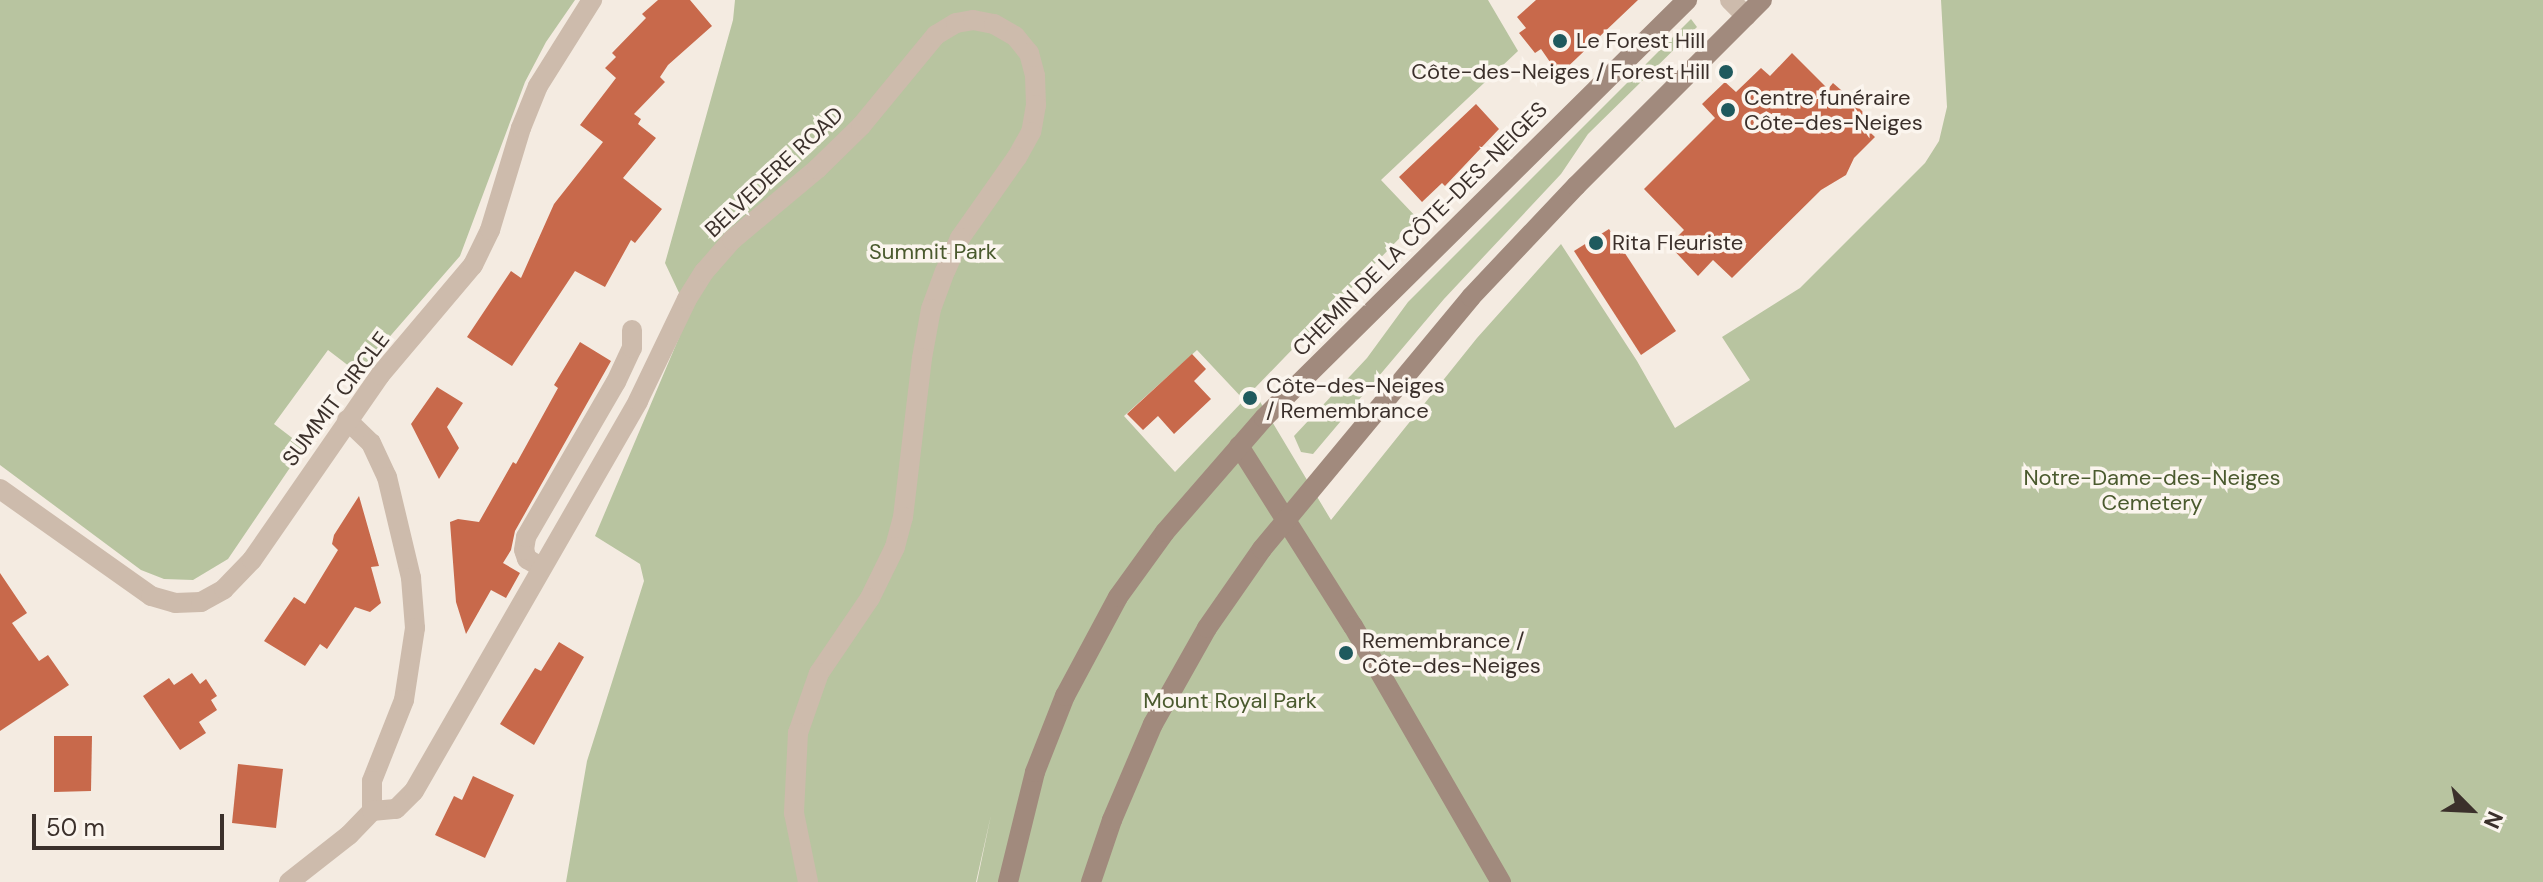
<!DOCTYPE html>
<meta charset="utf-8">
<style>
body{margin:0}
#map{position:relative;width:2543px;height:882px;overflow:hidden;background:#f4ebe1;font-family:"DM Sans",sans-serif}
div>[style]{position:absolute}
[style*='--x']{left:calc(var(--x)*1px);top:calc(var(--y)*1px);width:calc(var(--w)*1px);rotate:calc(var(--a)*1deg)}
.green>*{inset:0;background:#b8c4a0}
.building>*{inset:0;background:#c8694b}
.street>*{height:20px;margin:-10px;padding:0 10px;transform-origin:10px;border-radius:10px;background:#cdbbac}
.secondary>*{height:20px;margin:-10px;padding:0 10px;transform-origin:10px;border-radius:10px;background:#a18a7d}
.dots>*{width:22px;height:22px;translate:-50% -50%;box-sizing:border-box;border:4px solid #fbf5ee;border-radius:50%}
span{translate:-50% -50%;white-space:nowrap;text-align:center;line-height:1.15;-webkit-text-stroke:7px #fbf5ee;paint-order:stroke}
.poi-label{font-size:22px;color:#3b302b}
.left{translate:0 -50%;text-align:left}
.right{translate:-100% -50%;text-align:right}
.street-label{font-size:22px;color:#3b302b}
.park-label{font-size:22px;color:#4a5a2e}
.north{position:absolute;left:2431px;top:770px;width:80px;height:80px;-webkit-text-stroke:6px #fbf5ee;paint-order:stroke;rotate:114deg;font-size:22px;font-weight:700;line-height:32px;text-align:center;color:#3b302b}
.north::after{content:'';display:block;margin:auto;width:28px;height:36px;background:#3b302b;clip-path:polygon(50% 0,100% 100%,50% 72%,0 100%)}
.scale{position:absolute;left:32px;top:814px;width:192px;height:36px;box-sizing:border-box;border:4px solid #3b302b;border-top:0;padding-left:10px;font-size:24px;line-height:28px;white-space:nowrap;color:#3b302b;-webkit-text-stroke:6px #fbf5ee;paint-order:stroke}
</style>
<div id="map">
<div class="green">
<i style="clip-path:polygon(0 0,575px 0,546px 42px,525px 82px,460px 256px,358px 373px,328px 350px,274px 424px,304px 447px,228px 559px,193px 580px,164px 579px,141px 570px,0 465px)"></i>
<i style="clip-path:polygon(evenodd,735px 0,1488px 0,1518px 51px,1381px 180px,1418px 219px,1253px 390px,1331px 520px,1477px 338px,1561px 244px,1637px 361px,1675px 428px,1750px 380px,1722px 337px,1800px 288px,1925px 163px,1939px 141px,1947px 107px,1941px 0,2543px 0,2543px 882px,977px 882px,991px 815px,976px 882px,566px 882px,587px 761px,644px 581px,640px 564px,595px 536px,689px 314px,665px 263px,733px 20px,735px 0,1197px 350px,1244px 400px,1175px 472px,1124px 416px,1197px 350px)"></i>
<i style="clip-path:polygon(1691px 19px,1697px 27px,1588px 134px,1561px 174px,1444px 299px,1313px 454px,1301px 452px,1294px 436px,1367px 358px,1408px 302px)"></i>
</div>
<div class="building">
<i style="clip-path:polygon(658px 0,690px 0,712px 26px,668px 65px,660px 77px,665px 82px,634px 114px,641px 119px,638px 124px,656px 138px,623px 178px,662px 209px,635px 243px,631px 240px,605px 287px,575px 271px,512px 366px,467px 337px,511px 271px,521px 278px,554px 204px,603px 142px,580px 125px,616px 78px,605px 68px,616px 57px,612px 53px,646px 18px,642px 14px)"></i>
<i style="clip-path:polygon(1536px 0,1638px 0,1559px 75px,1541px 49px,1535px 53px,1519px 33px,1526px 28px,1517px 17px)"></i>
<i style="clip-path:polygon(1792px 53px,1828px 89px,1833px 83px,1841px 90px,1864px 113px,1857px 120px,1875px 137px,1854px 158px,1846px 175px,1821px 190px,1732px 278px,1713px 260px,1698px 276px,1669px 245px,1684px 230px,1644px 189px,1715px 118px,1702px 104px,1725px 82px,1736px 92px,1761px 68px,1770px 76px)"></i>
<i style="clip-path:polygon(1476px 104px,1499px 129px,1445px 186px,1442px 183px,1422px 202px,1399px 177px)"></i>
<i style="clip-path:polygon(1609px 229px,1676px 331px,1641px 355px,1574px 251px)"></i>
<i style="clip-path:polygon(580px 342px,611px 361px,515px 531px,511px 550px,503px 563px,520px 573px,506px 598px,491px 590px,466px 634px,456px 602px,450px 522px,458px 519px,479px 522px,513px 462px,516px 464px,558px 388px,554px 385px)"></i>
<i style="clip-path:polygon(1192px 354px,1206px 369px,1194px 381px,1211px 399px,1174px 434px,1158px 416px,1143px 430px,1127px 414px)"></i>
<i style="clip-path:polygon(437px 387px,463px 403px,447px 427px,459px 448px,439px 479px,411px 424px)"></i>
<i style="clip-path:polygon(359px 496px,379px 566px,371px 567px,381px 603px,370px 612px,355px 607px,327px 649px,320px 644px,305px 666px,264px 641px,294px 597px,305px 604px,338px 550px,332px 544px,334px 535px)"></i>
<i style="clip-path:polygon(0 573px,27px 613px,12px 623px,39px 661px,48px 655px,69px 685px,0 731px)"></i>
<i style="clip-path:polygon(559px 642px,584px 657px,534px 745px,500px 724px,535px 668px,541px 671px)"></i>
<i style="clip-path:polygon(192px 673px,200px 684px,206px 679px,217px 696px,211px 700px,217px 710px,199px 722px,206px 733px,180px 750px,143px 696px,169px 678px,174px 685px)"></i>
<i style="clip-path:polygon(54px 736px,92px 736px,91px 791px,54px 792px)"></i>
<i style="clip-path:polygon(238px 764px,283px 769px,276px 828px,232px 823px)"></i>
<i style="clip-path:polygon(473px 776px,514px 795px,485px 858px,435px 835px,454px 796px,462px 800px)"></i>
</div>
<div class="street">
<i style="--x:1730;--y:0;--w:23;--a:45"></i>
<i style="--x:347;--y:420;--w:33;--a:44"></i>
<i style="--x:371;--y:443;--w:38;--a:65"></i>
<i style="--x:387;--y:477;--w:104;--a:76.6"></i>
<i style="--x:411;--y:578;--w:50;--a:85.4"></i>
<i style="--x:415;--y:628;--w:73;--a:98.7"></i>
<i style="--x:404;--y:700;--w:87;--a:111.6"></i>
<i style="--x:372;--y:781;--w:30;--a:90"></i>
<i style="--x:0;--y:489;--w:185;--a:35.3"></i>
<i style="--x:151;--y:596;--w:25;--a:16"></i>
<i style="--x:175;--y:603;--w:26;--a:-2"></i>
<i style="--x:201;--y:602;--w:26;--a:-29"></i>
<i style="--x:224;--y:589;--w:40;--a:-46"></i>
<i style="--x:252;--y:560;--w:225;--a:-55.3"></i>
<i style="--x:380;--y:375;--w:144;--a:-49.8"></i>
<i style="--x:473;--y:265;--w:39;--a:-64"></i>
<i style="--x:490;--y:230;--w:107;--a:-73.1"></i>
<i style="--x:521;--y:128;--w:45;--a:-68"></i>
<i style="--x:538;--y:86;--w:102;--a:-57.9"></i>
<i style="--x:541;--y:567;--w:16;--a:-150"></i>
<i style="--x:527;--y:559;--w:9;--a:-108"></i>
<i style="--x:524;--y:550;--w:13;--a:-81"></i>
<i style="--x:526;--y:537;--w:179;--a:-59.9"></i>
<i style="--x:616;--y:382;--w:38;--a:-65"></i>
<i style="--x:632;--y:348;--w:18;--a:-90"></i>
<i style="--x:289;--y:882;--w:76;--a:-38.1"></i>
<i style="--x:349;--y:835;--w:33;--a:-46"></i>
<i style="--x:372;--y:811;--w:24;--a:-5"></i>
<i style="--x:396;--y:809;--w:25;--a:-45"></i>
<i style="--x:414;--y:791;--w:450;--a:-60.1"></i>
<i style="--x:638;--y:401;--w:113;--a:-64.3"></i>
<i style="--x:687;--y:299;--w:32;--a:-58"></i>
<i style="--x:704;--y:272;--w:43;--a:-48.8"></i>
<i style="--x:732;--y:240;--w:111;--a:-39.9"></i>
<i style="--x:817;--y:169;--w:62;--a:-44.3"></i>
<i style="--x:861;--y:126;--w:118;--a:-50.5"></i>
<i style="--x:936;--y:35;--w:23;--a:-31"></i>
<i style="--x:956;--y:23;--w:17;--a:-10"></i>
<i style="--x:973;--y:20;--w:21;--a:11"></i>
<i style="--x:994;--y:24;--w:24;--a:30"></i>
<i style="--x:1015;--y:36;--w:22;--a:51"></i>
<i style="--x:1029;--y:53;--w:24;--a:75"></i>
<i style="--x:1035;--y:76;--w:29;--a:88"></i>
<i style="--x:1036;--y:105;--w:27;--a:100"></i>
<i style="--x:1031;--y:132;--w:29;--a:119"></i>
<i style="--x:1017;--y:157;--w:99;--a:125.1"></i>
<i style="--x:960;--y:238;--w:36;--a:114"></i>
<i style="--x:945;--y:271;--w:40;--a:110.2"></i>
<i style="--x:931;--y:309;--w:50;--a:100.4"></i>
<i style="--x:922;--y:358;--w:160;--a:96.8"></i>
<i style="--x:903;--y:517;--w:31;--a:105"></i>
<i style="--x:895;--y:547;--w:57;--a:116.1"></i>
<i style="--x:870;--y:598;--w:91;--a:124.2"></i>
<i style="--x:819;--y:673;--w:64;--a:109.3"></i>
<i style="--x:798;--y:733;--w:80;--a:92.9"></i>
<i style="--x:794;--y:813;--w:70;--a:78.5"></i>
</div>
<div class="secondary">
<i style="--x:1239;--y:446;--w:213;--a:57.7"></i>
<i style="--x:1353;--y:626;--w:296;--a:60"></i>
<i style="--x:1008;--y:882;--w:113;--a:-76.2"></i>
<i style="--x:1035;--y:772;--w:82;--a:-68.5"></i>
<i style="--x:1065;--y:696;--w:112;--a:-61.8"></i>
<i style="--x:1118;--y:597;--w:80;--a:-54.1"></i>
<i style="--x:1165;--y:532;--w:151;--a:-49"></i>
<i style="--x:1264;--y:418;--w:595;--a:-44.66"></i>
<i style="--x:1091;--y:882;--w:65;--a:-71.3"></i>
<i style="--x:1112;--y:820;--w:104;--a:-66.9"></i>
<i style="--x:1153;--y:724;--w:110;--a:-60.6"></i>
<i style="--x:1207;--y:628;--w:96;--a:-55.2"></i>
<i style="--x:1262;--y:549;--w:327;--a:-50.3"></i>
<i style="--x:1471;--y:297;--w:153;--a:-46.6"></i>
<i style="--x:1576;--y:186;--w:263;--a:-45"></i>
</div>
<div class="dots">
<i style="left:1560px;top:41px;background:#1f5a5e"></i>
<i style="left:1726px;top:72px;background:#1f5a5e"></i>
<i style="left:1728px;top:110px;background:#1f5a5e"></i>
<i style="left:1596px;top:243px;background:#1f5a5e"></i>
<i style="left:1250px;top:398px;background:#1f5a5e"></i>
<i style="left:1346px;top:653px;background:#1f5a5e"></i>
</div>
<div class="poi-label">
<span class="left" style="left:1576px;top:41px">Le Forest Hill</span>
<span class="right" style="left:1710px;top:72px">Côte-des-Neiges / Forest Hill</span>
<span class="left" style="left:1744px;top:110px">Centre funéraire<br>Côte-des-Neiges</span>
<span class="left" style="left:1612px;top:243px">Rita Fleuriste</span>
<span class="left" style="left:1266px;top:398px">Côte-des-Neiges<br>/ Remembrance</span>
<span class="left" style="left:1362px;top:653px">Remembrance /<br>Côte-des-Neiges</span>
</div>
<div class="street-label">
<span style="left:774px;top:172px;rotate:-43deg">BELVEDERE ROAD</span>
<span style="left:1420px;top:229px;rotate:-45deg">CHEMIN DE LA CÔTE-DES-NEIGES</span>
<span style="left:336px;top:399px;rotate:-53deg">SUMMIT CIRCLE</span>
</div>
<div class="park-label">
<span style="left:933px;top:252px">Summit Park</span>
<span style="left:2152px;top:490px">Notre-Dame-des-Neiges<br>Cemetery</span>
<span style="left:1230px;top:701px">Mount Royal Park</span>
</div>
<div class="north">N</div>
<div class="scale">50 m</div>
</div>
